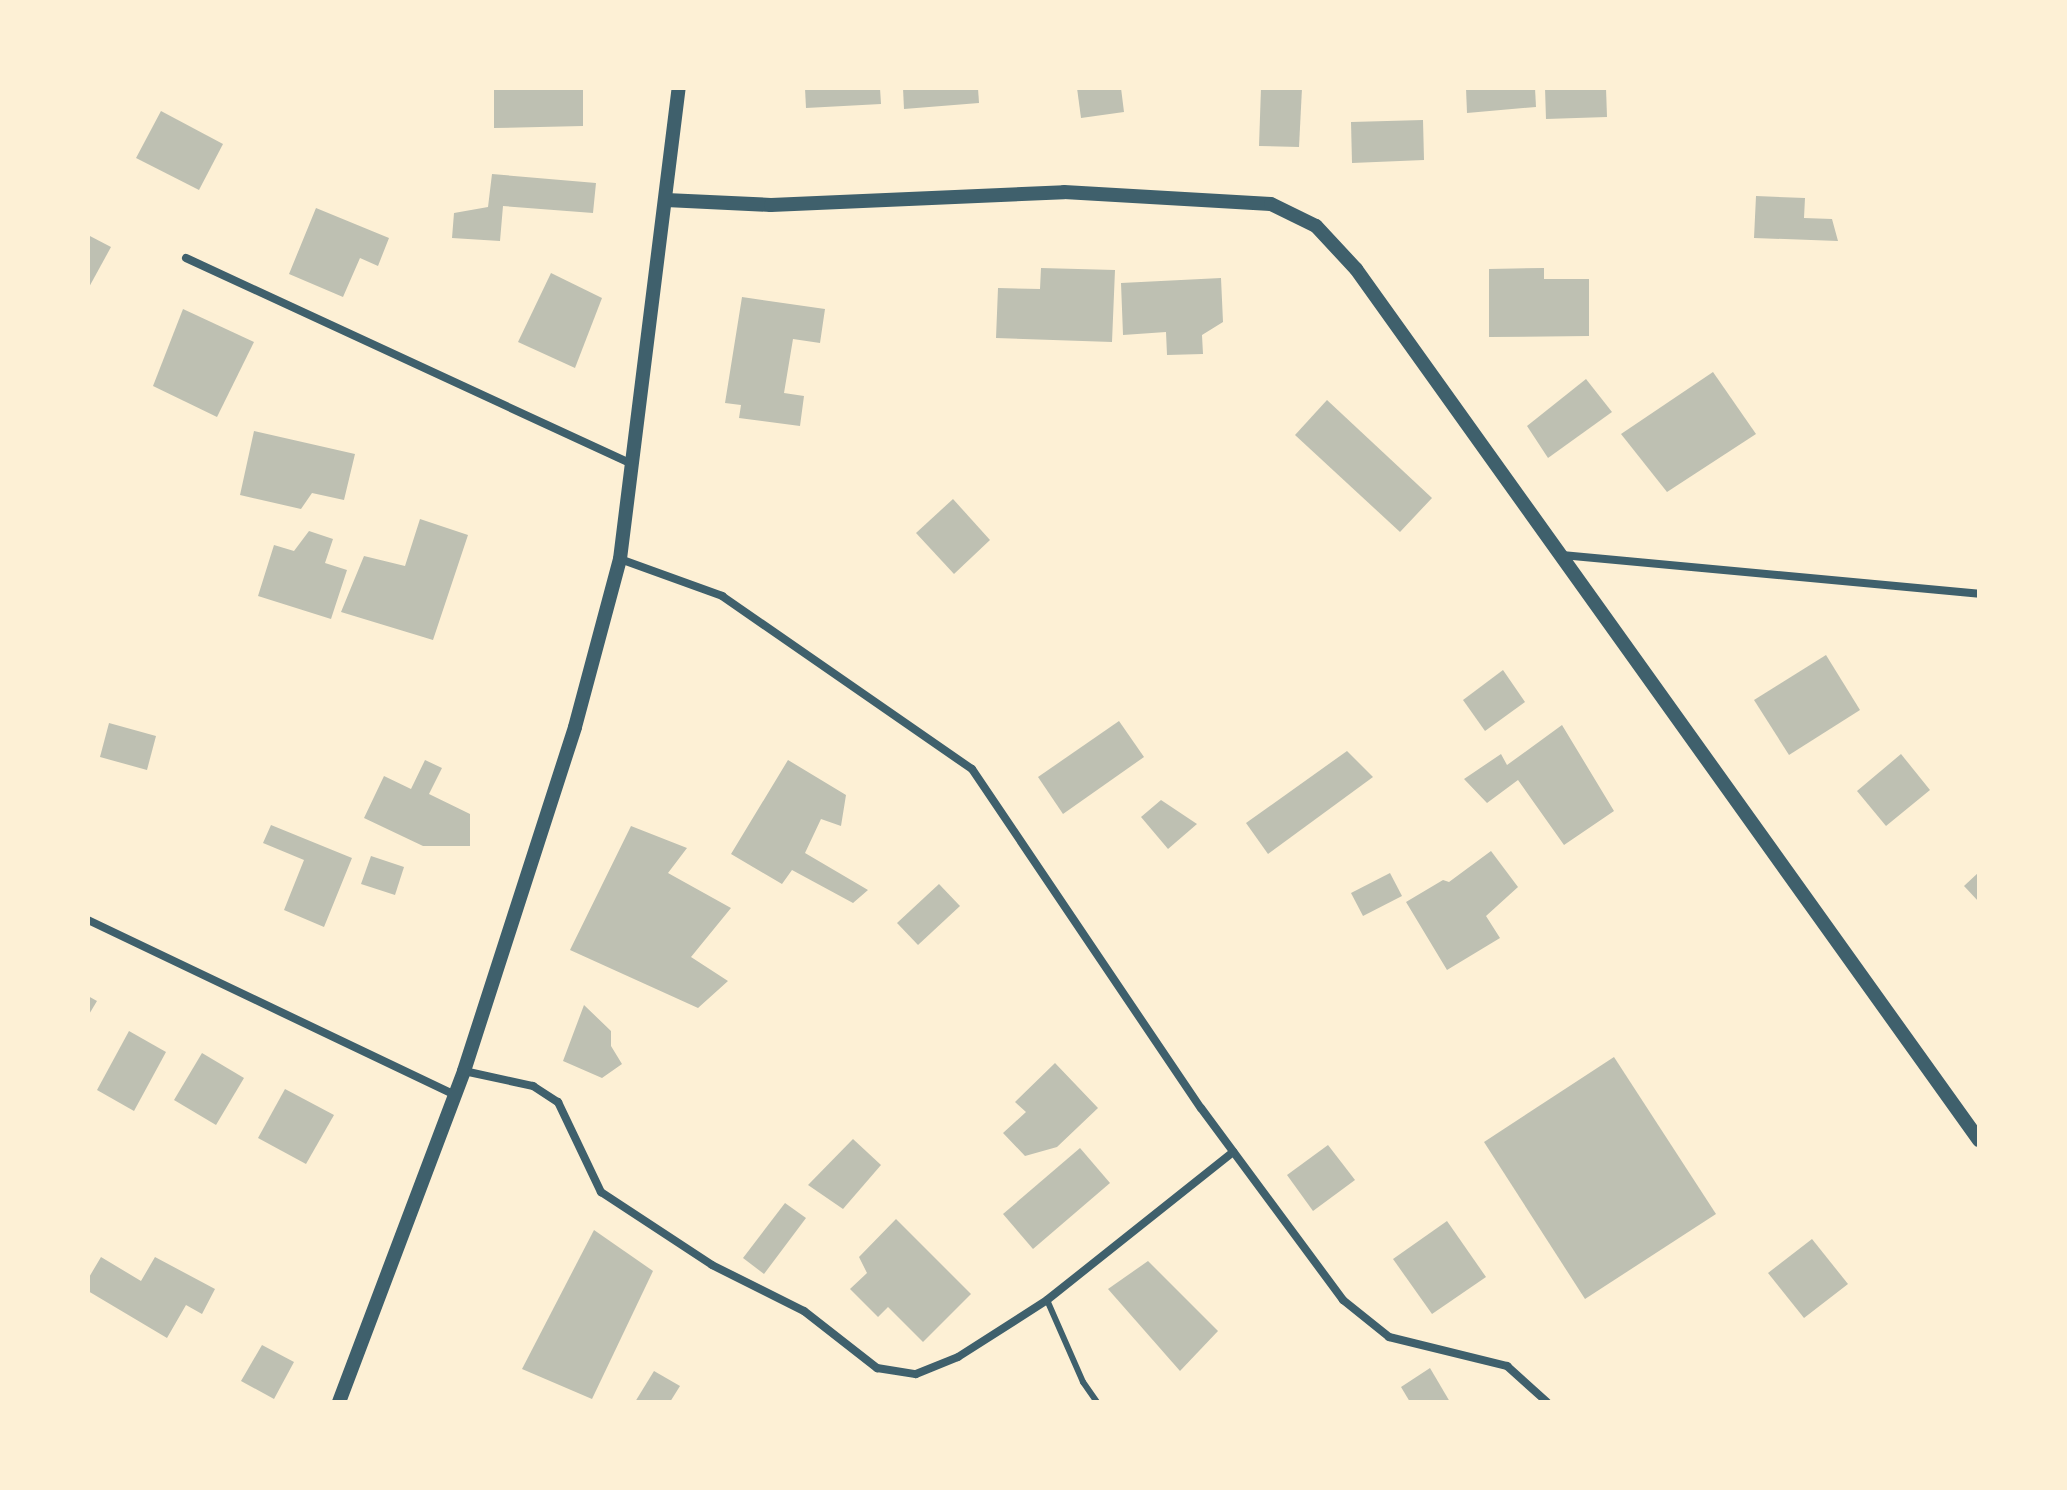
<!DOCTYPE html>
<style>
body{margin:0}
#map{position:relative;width:2067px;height:1490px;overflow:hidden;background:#fdf0d5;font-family:"Public Sans",sans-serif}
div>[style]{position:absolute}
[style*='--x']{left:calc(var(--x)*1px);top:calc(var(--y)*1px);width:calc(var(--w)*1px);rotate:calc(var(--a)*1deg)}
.building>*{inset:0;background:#bec0b2}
.service>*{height:6px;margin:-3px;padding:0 3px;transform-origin:3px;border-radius:3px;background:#3f606c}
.minor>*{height:8px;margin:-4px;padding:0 4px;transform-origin:4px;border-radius:4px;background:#3f606c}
.tertiary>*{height:14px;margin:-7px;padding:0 7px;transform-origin:7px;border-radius:7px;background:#3f606c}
span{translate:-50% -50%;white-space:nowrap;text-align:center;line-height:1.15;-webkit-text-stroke:6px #fdf0d5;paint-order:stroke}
.frame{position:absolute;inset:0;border:90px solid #fdf0d5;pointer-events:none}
</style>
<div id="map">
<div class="building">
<i style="clip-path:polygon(494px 88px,583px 88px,583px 126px,494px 128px)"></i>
<i style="clip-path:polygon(805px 88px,880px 88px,881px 104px,806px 108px)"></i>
<i style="clip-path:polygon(903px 88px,978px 88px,979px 103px,904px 109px)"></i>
<i style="clip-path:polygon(1077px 88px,1121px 88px,1124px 112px,1081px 118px)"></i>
<i style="clip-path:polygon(1261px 88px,1302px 88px,1299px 147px,1259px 146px)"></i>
<i style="clip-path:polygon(1466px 88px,1535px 88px,1536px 107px,1467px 113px)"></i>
<i style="clip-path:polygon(1545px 88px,1606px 88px,1607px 117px,1546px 119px)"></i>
<i style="clip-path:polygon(161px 111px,223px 144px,199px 190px,136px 158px)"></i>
<i style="clip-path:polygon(1423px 120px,1424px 160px,1352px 163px,1351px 122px)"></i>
<i style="clip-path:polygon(492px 174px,596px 183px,593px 213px,503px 206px,500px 241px,452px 238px,454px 213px,488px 207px)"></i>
<i style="clip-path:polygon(1756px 196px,1805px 198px,1804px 218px,1832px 219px,1838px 241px,1754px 238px)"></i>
<i style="clip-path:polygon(316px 208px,389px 238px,378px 266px,360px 258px,343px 297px,289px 274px)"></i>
<i style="clip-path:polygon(88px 235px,111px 247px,88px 289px)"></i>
<i style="clip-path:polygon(1041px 268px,1115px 270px,1112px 342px,996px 338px,998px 288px,1040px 289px)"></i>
<i style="clip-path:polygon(1544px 268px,1544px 279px,1589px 279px,1589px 336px,1489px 337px,1489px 269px)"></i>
<i style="clip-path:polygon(551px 273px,602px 298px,575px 368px,518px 342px)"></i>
<i style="clip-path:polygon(1221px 278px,1223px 322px,1202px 335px,1203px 354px,1167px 355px,1166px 332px,1123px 335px,1121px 283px)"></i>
<i style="clip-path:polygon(742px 297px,825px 309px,820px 343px,793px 339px,784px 393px,804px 396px,800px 426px,739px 418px,741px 405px,725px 403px)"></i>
<i style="clip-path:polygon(183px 309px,254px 342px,217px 417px,153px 386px)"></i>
<i style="clip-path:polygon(1713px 372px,1756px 434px,1667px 492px,1621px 434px)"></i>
<i style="clip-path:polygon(1586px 379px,1612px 412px,1548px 458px,1527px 426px)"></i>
<i style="clip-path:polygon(1327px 400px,1432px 498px,1400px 532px,1295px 435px)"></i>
<i style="clip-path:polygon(254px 431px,355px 454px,344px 500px,312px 493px,301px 509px,240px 495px)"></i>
<i style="clip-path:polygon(953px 499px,990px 540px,954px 574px,916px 533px)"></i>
<i style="clip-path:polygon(420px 519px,468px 535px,433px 640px,341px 612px,364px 556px,405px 566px)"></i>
<i style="clip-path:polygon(309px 531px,333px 539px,325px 563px,347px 570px,331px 619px,258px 596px,274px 545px,294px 551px)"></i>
<i style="clip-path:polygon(1826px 655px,1860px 710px,1789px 755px,1754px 700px)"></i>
<i style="clip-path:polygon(1503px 670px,1525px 702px,1485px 731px,1463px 700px)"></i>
<i style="clip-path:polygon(1119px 721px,1144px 757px,1063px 814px,1038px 777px)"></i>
<i style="clip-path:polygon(109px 723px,156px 736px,147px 770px,100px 757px)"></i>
<i style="clip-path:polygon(1562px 725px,1614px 811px,1564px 845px,1518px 780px,1487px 803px,1464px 779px,1501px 754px,1507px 765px)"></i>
<i style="clip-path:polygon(1347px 751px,1373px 777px,1268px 854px,1246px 823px)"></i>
<i style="clip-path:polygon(1901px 754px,1930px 790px,1886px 826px,1857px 791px)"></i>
<i style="clip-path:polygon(425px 760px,442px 768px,429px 794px,470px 814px,470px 846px,423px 846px,364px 818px,384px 776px,411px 789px)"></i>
<i style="clip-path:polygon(788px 760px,846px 795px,841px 826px,821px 819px,805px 853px,868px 890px,853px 903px,792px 870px,782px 884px,731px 854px)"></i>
<i style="clip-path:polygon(1161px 800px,1197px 824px,1168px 849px,1141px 817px)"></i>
<i style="clip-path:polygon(271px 825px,352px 858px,324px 927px,284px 910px,304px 860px,263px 843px)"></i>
<i style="clip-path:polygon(631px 826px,687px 848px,668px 873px,731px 908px,691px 957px,728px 981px,698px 1008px,570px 950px)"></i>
<i style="clip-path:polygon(1491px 851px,1518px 887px,1486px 916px,1500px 938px,1447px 970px,1406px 902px,1443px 880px,1449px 882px)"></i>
<i style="clip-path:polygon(371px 856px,404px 867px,395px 895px,361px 884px)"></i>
<i style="clip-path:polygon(1979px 872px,1979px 902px,1964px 886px)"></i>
<i style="clip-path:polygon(1390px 873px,1402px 896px,1363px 916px,1351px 893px)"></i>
<i style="clip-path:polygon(939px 884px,960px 906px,918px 945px,897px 923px)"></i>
<i style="clip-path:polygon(88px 996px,97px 1001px,88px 1016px)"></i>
<i style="clip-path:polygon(584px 1005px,611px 1031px,611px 1046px,622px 1064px,602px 1078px,563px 1061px)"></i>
<i style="clip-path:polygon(129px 1031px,166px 1052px,134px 1111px,97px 1090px)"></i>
<i style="clip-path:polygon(202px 1053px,244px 1078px,216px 1125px,174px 1100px)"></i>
<i style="clip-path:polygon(1614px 1057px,1716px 1214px,1585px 1299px,1484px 1142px)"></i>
<i style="clip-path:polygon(1055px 1063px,1098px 1108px,1057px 1147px,1025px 1156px,1003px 1133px,1026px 1112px,1015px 1102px)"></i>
<i style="clip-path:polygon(285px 1089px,334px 1115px,306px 1164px,258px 1138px)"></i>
<i style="clip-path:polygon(853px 1139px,881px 1165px,843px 1209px,808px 1185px)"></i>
<i style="clip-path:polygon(1328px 1145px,1355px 1180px,1313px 1211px,1287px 1175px)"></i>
<i style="clip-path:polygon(1080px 1148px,1110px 1183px,1033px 1249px,1003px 1214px)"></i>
<i style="clip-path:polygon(785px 1203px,806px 1218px,764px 1274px,743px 1258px)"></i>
<i style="clip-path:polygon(896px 1219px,971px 1294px,923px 1342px,888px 1307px,878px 1317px,850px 1289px,867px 1273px,859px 1257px)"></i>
<i style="clip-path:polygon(1447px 1221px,1486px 1277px,1432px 1314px,1393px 1259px)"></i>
<i style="clip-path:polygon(594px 1230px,653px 1271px,592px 1399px,522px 1369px)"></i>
<i style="clip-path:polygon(1812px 1239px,1848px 1284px,1804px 1318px,1768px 1273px)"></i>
<i style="clip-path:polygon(101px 1257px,141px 1281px,155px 1257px,215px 1289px,202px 1314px,186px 1305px,167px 1338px,88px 1291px,88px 1279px)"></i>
<i style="clip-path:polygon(1148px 1261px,1218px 1331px,1180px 1371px,1108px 1289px)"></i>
<i style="clip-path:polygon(262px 1345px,294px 1362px,274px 1399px,241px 1381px)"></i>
<i style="clip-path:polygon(1430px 1368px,1450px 1402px,1410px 1402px,1401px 1387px)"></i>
<i style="clip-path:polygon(654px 1371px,680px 1386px,670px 1402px,635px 1402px)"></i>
</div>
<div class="service">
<i style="--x:1047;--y:1300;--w:90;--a:66.3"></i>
<i style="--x:1083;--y:1382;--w:24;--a:55"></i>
</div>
<div class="minor">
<i style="--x:186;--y:258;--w:491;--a:24.8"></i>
<i style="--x:1562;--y:555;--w:419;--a:5.3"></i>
<i style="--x:620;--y:559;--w:109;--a:19.9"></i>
<i style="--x:722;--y:596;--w:304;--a:34.7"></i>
<i style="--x:972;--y:769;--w:409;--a:56"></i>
<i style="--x:1201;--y:1108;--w:239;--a:53.5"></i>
<i style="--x:1343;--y:1300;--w:59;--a:38.8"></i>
<i style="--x:1389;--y:1337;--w:122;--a:13.8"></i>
<i style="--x:1507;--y:1366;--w:54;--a:42"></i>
<i style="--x:88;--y:920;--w:407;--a:25.5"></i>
<i style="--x:464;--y:1071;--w:71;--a:12.3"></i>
<i style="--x:533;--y:1086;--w:30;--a:33"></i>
<i style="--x:558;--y:1102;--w:100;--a:64.5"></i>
<i style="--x:601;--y:1192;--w:133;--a:33.3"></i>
<i style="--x:712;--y:1265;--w:103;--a:26.6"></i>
<i style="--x:804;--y:1311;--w:93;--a:38"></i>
<i style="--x:877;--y:1368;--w:39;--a:9"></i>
<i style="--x:916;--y:1374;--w:45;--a:-22"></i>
<i style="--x:958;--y:1357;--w:106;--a:-32.6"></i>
<i style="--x:1047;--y:1300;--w:238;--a:-38.5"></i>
</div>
<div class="tertiary">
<i style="--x:666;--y:200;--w:105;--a:2.7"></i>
<i style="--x:771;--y:205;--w:293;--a:-2.5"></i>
<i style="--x:1064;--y:192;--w:207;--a:3.3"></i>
<i style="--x:1271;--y:204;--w:50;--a:26.1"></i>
<i style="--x:1316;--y:226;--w:59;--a:47.1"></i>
<i style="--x:1356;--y:269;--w:1071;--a:54.43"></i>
<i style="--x:339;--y:1402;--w:354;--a:-69.3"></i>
<i style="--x:464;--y:1071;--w:361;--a:-72.1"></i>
<i style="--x:575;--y:727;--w:174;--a:-75"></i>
<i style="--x:620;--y:559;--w:475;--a:-82.9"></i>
</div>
<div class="frame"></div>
</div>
